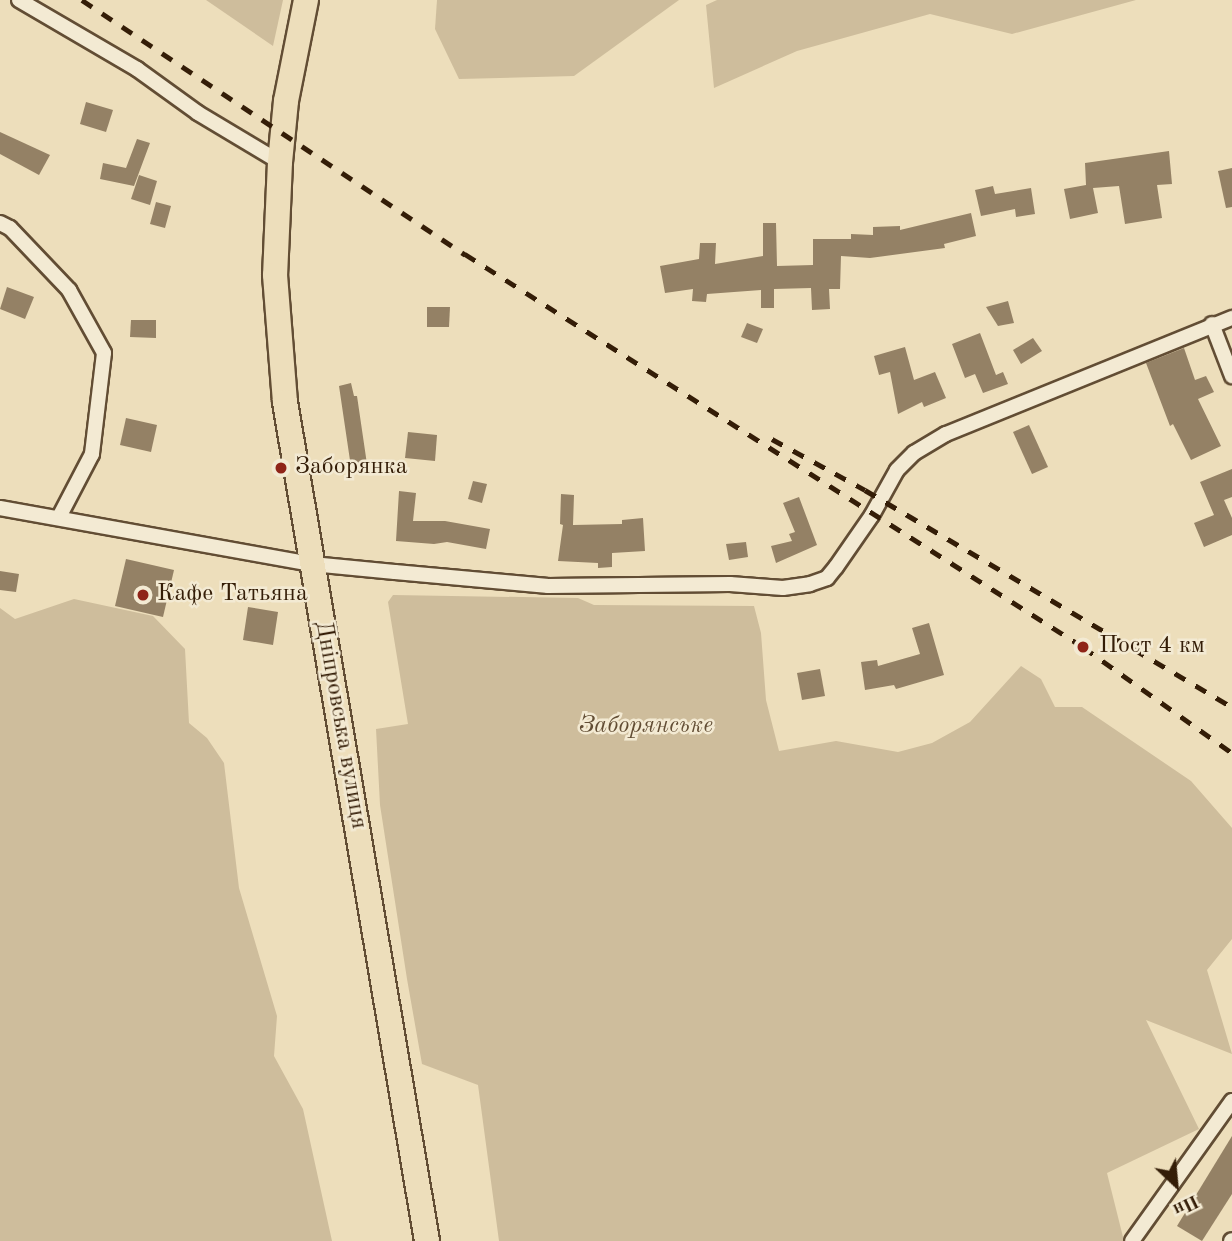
<!DOCTYPE html>
<meta charset="utf-8">
<style>
body{margin:0}
#map{position:relative;width:1232px;height:1241px;overflow:hidden;background:#eddebb;font-family:"Old Standard TT",serif}
div>[style]{position:absolute}
[style*='--x']{left:calc(var(--x)*1px);top:calc(var(--y)*1px);width:calc(var(--w)*1px);rotate:calc(var(--a)*1deg)}
.green>*{inset:0;background:#cebd9c}
.building>*{inset:0;background:#948165}
.roads{filter:drop-shadow(2px 0 #624d34) drop-shadow(-2px 0 #624d34) drop-shadow(0 2px #624d34) drop-shadow(0 -2px #624d34)}
.minor>*{height:14px;margin:-7px;padding:0 7px;transform-origin:7px;border-radius:7px;background:#f3ead3}
.trunk>*{height:24px;margin:-12px;padding:0 12px;transform-origin:12px;border-radius:12px;background:#eddebb}
.rail>*{height:5px;margin-top:-2.5px;transform-origin:0;background:repeating-linear-gradient(90deg,#341d07 0 12px,transparent 0 24px)}
.dots>*{width:19px;height:19px;translate:-50% -50%;box-sizing:border-box;border:4px solid #f3ead3;border-radius:50%}
span{translate:-50% -50%;white-space:nowrap;text-align:center;line-height:1.15;-webkit-text-stroke:5px #f3ead3;paint-order:stroke}
.poi-label{font-size:24px;color:#341d07}
.left{translate:0 -50%;text-align:left}
.street-label{font-size:24px;color:#341d07}
.park-label{font-size:24px;color:#624d34;font-style:italic}
.north{position:absolute;left:1141px;top:1150px;width:70px;height:70px;-webkit-text-stroke:5px #f3ead3;paint-order:stroke;rotate:154deg;font-size:19px;font-weight:700;line-height:28px;text-align:center;color:#341d07}
.north::after{content:'';display:block;margin:auto;width:24px;height:32px;background:#341d07;clip-path:polygon(50% 0,100% 100%,50% 72%,0 100%)}
</style>
<div id="map">
<div class="green">
<i style="clip-path:polygon(206px 0,283px 0,273px 46px)"></i>
<i style="clip-path:polygon(437px 0,679px 0,574px 76px,459px 79px,435px 29px)"></i>
<i style="clip-path:polygon(717px 0,1136px 0,1012px 34px,930px 14px,797px 51px,714px 88px,706px 5px)"></i>
<i style="clip-path:polygon(393px 595px,578px 598px,594px 605px,754px 606px,761px 633px,766px 700px,779px 751px,836px 741px,898px 752px,932px 743px,970px 722px,1021px 666px,1041px 679px,1055px 707px,1082px 707px,1191px 781px,1232px 828px,1232px 939px,1207px 970px,1232px 1054px,1146px 1020px,1199px 1129px,1107px 1173px,1124px 1241px,499px 1241px,478px 1085px,422px 1064px,407px 979px,380px 805px,376px 729px,408px 724px,388px 602px)"></i>
<i style="clip-path:polygon(74px 599px,153px 616px,185px 649px,189px 723px,207px 738px,224px 763px,239px 888px,277px 1016px,274px 1056px,303px 1109px,332px 1241px,0 1241px,0 608px,15px 619px)"></i>
</div>
<div class="building">
<i style="clip-path:polygon(86px 102px,113px 110px,106px 132px,80px 124px)"></i>
<i style="clip-path:polygon(0 132px,50px 155px,39px 175px,0 154px)"></i>
<i style="clip-path:polygon(137px 139px,150px 143px,134px 186px,100px 179px,103px 163px,126px 168px)"></i>
<i style="clip-path:polygon(1169px 151px,1172px 184px,1157px 185px,1162px 218px,1125px 224px,1119px 186px,1093px 188px,1098px 213px,1070px 219px,1064px 189px,1086px 185px,1085px 163px)"></i>
<i style="clip-path:polygon(1232px 168px,1232px 207px,1226px 208px,1218px 171px)"></i>
<i style="clip-path:polygon(139px 175px,157px 181px,150px 205px,131px 199px)"></i>
<i style="clip-path:polygon(993px 186px,995px 194px,1031px 188px,1035px 214px,1016px 217px,1015px 209px,981px 216px,975px 190px)"></i>
<i style="clip-path:polygon(156px 202px,171px 206px,165px 228px,150px 224px)"></i>
<i style="clip-path:polygon(971px 213px,976px 236px,944px 244px,945px 248px,870px 258px,841px 256px,840px 289px,829px 289px,830px 309px,812px 310px,811px 288px,774px 289px,774px 308px,761px 308px,761px 290px,707px 294px,706px 302px,692px 301px,693px 289px,665px 293px,660px 266px,699px 259px,700px 243px,716px 243px,715px 264px,763px 256px,763px 223px,776px 223px,777px 266px,813px 265px,813px 239px,851px 239px,851px 234px,873px 235px,873px 227px,900px 226px,900px 230px)"></i>
<i style="clip-path:polygon(7px 287px,34px 297px,25px 319px,0 309px)"></i>
<i style="clip-path:polygon(1008px 301px,1014px 323px,998px 326px,986px 307px)"></i>
<i style="clip-path:polygon(427px 307px,450px 307px,449px 327px,427px 327px)"></i>
<i style="clip-path:polygon(131px 320px,156px 320px,156px 338px,130px 337px)"></i>
<i style="clip-path:polygon(747px 323px,763px 329px,757px 343px,741px 337px)"></i>
<i style="clip-path:polygon(980px 333px,996px 375px,1003px 372px,1008px 384px,983px 393px,975px 374px,965px 378px,952px 344px)"></i>
<i style="clip-path:polygon(1033px 338px,1042px 351px,1021px 364px,1013px 350px)"></i>
<i style="clip-path:polygon(905px 347px,914px 380px,935px 372px,946px 398px,924px 407px,922px 402px,898px 414px,890px 372px,879px 375px,874px 356px)"></i>
<i style="clip-path:polygon(1184px 348px,1195px 380px,1206px 376px,1214px 392px,1198px 399px,1221px 446px,1191px 460px,1173px 424px,1170px 426px,1146px 363px)"></i>
<i style="clip-path:polygon(351px 383px,354px 396px,357px 396px,368px 471px,352px 474px,339px 386px)"></i>
<i style="clip-path:polygon(126px 418px,157px 425px,151px 452px,120px 445px)"></i>
<i style="clip-path:polygon(1029px 425px,1048px 467px,1032px 474px,1013px 432px)"></i>
<i style="clip-path:polygon(408px 432px,437px 435px,435px 461px,405px 458px)"></i>
<i style="clip-path:polygon(1232px 469px,1232px 497px,1224px 500px,1232px 518px,1232px 535px,1204px 547px,1194px 523px,1214px 515px,1200px 482px)"></i>
<i style="clip-path:polygon(473px 481px,487px 484px,482px 503px,468px 499px)"></i>
<i style="clip-path:polygon(399px 491px,416px 493px,413px 521px,445px 521px,490px 529px,486px 549px,447px 542px,434px 544px,396px 541px)"></i>
<i style="clip-path:polygon(561px 494px,574px 495px,573px 525px,622px 524px,622px 520px,643px 518px,645px 551px,612px 553px,612px 567px,598px 568px,598px 563px,558px 561px,563px 525px,560px 524px)"></i>
<i style="clip-path:polygon(799px 497px,817px 545px,776px 563px,771px 546px,792px 541px,789px 534px,795px 532px,783px 503px)"></i>
<i style="clip-path:polygon(746px 542px,748px 557px,729px 560px,726px 544px)"></i>
<i style="clip-path:polygon(126px 559px,174px 570px,163px 617px,115px 606px)"></i>
<i style="clip-path:polygon(0 571px,19px 574px,16px 592px,0 590px)"></i>
<i style="clip-path:polygon(248px 607px,278px 612px,273px 645px,243px 640px)"></i>
<i style="clip-path:polygon(929px 623px,944px 675px,896px 689px,894px 685px,865px 690px,861px 662px,877px 660px,878px 666px,920px 654px,912px 628px)"></i>
<i style="clip-path:polygon(820px 669px,825px 696px,802px 700px,797px 673px)"></i>
<i style="clip-path:polygon(1232px 1136px,1232px 1194px,1202px 1241px,1177px 1226px)"></i>
</div>
<div class="roads">
<div class="minor">
<i style="--x:19;--y:0;--w:137;--a:30.3"></i>
<i style="--x:137;--y:69;--w:75;--a:35.8"></i>
<i style="--x:198;--y:113;--w:96;--a:30.9"></i>
<i style="--x:0;--y:223;--w:11;--a:27"></i>
<i style="--x:10;--y:228;--w:86;--a:46.4"></i>
<i style="--x:69;--y:290;--w:72;--a:60.9"></i>
<i style="--x:104;--y:353;--w:102;--a:96.8"></i>
<i style="--x:92;--y:454;--w:71;--a:117.6"></i>
<i style="--x:1212;--y:324;--w:56;--a:69"></i>
<i style="--x:0;--y:508;--w:317;--a:10.2"></i>
<i style="--x:312;--y:564;--w:83;--a:5.5"></i>
<i style="--x:395;--y:572;--w:154;--a:5.2"></i>
<i style="--x:548;--y:586;--w:182;--a:-0.6"></i>
<i style="--x:730;--y:584;--w:53;--a:4.3"></i>
<i style="--x:783;--y:588;--w:27;--a:-8"></i>
<i style="--x:810;--y:584;--w:18;--a:-19"></i>
<i style="--x:827;--y:578;--w:14;--a:-51"></i>
<i style="--x:836;--y:567;--w:63;--a:-55.3"></i>
<i style="--x:872;--y:515;--w:51;--a:-60.9"></i>
<i style="--x:897;--y:470;--w:24;--a:-45"></i>
<i style="--x:914;--y:453;--w:37;--a:-31"></i>
<i style="--x:946;--y:434;--w:309;--a:-22.1"></i>
<i style="--x:1132;--y:1241;--w:172;--a:-54.5"></i>
<i style="--x:1231;--y:1241;--w:1;--a:-45"></i>
</div>
<div class="trunk">
<i style="--x:306;--y:0;--w:103;--a:101.2"></i>
<i style="--x:286;--y:101;--w:61;--a:95.6"></i>
<i style="--x:280;--y:162;--w:113;--a:92.5"></i>
<i style="--x:275;--y:275;--w:127;--a:85.5"></i>
<i style="--x:285;--y:402;--w:851;--a:80.39"></i>
</div>
</div>
<div class="rail">
<i style="--x:82;--y:0;--w:460;--a:33.6"></i>
<i style="--x:465;--y:254;--w:732;--a:32.45"></i>
<i style="--x:1083;--y:647;--w:183;--a:35.4"></i>
<i style="--x:772;--y:439;--w:106;--a:28.7"></i>
<i style="--x:865;--y:490;--w:426;--a:30.6"></i>
</div>
<div class="dots">
<i style="left:281px;top:468px;background:#8f2418"></i>
<i style="left:143px;top:595px;background:#8f2418"></i>
<i style="left:1083px;top:647px;background:#8f2418"></i>
</div>
<div class="poi-label">
<span class="left" style="left:295px;top:468px">Заборянка</span>
<span class="left" style="left:157px;top:595px">Кафе Татьяна</span>
<span class="left" style="left:1099px;top:647px">Пост 4 км</span>
</div>
<div class="street-label">
<span style="left:340px;top:725px;rotate:80deg">Дніпровська вулиця</span>
</div>
<div class="park-label">
<span style="left:646px;top:727px">Заборянське</span>
</div>
<div class="north">Пн</div>
</div>
